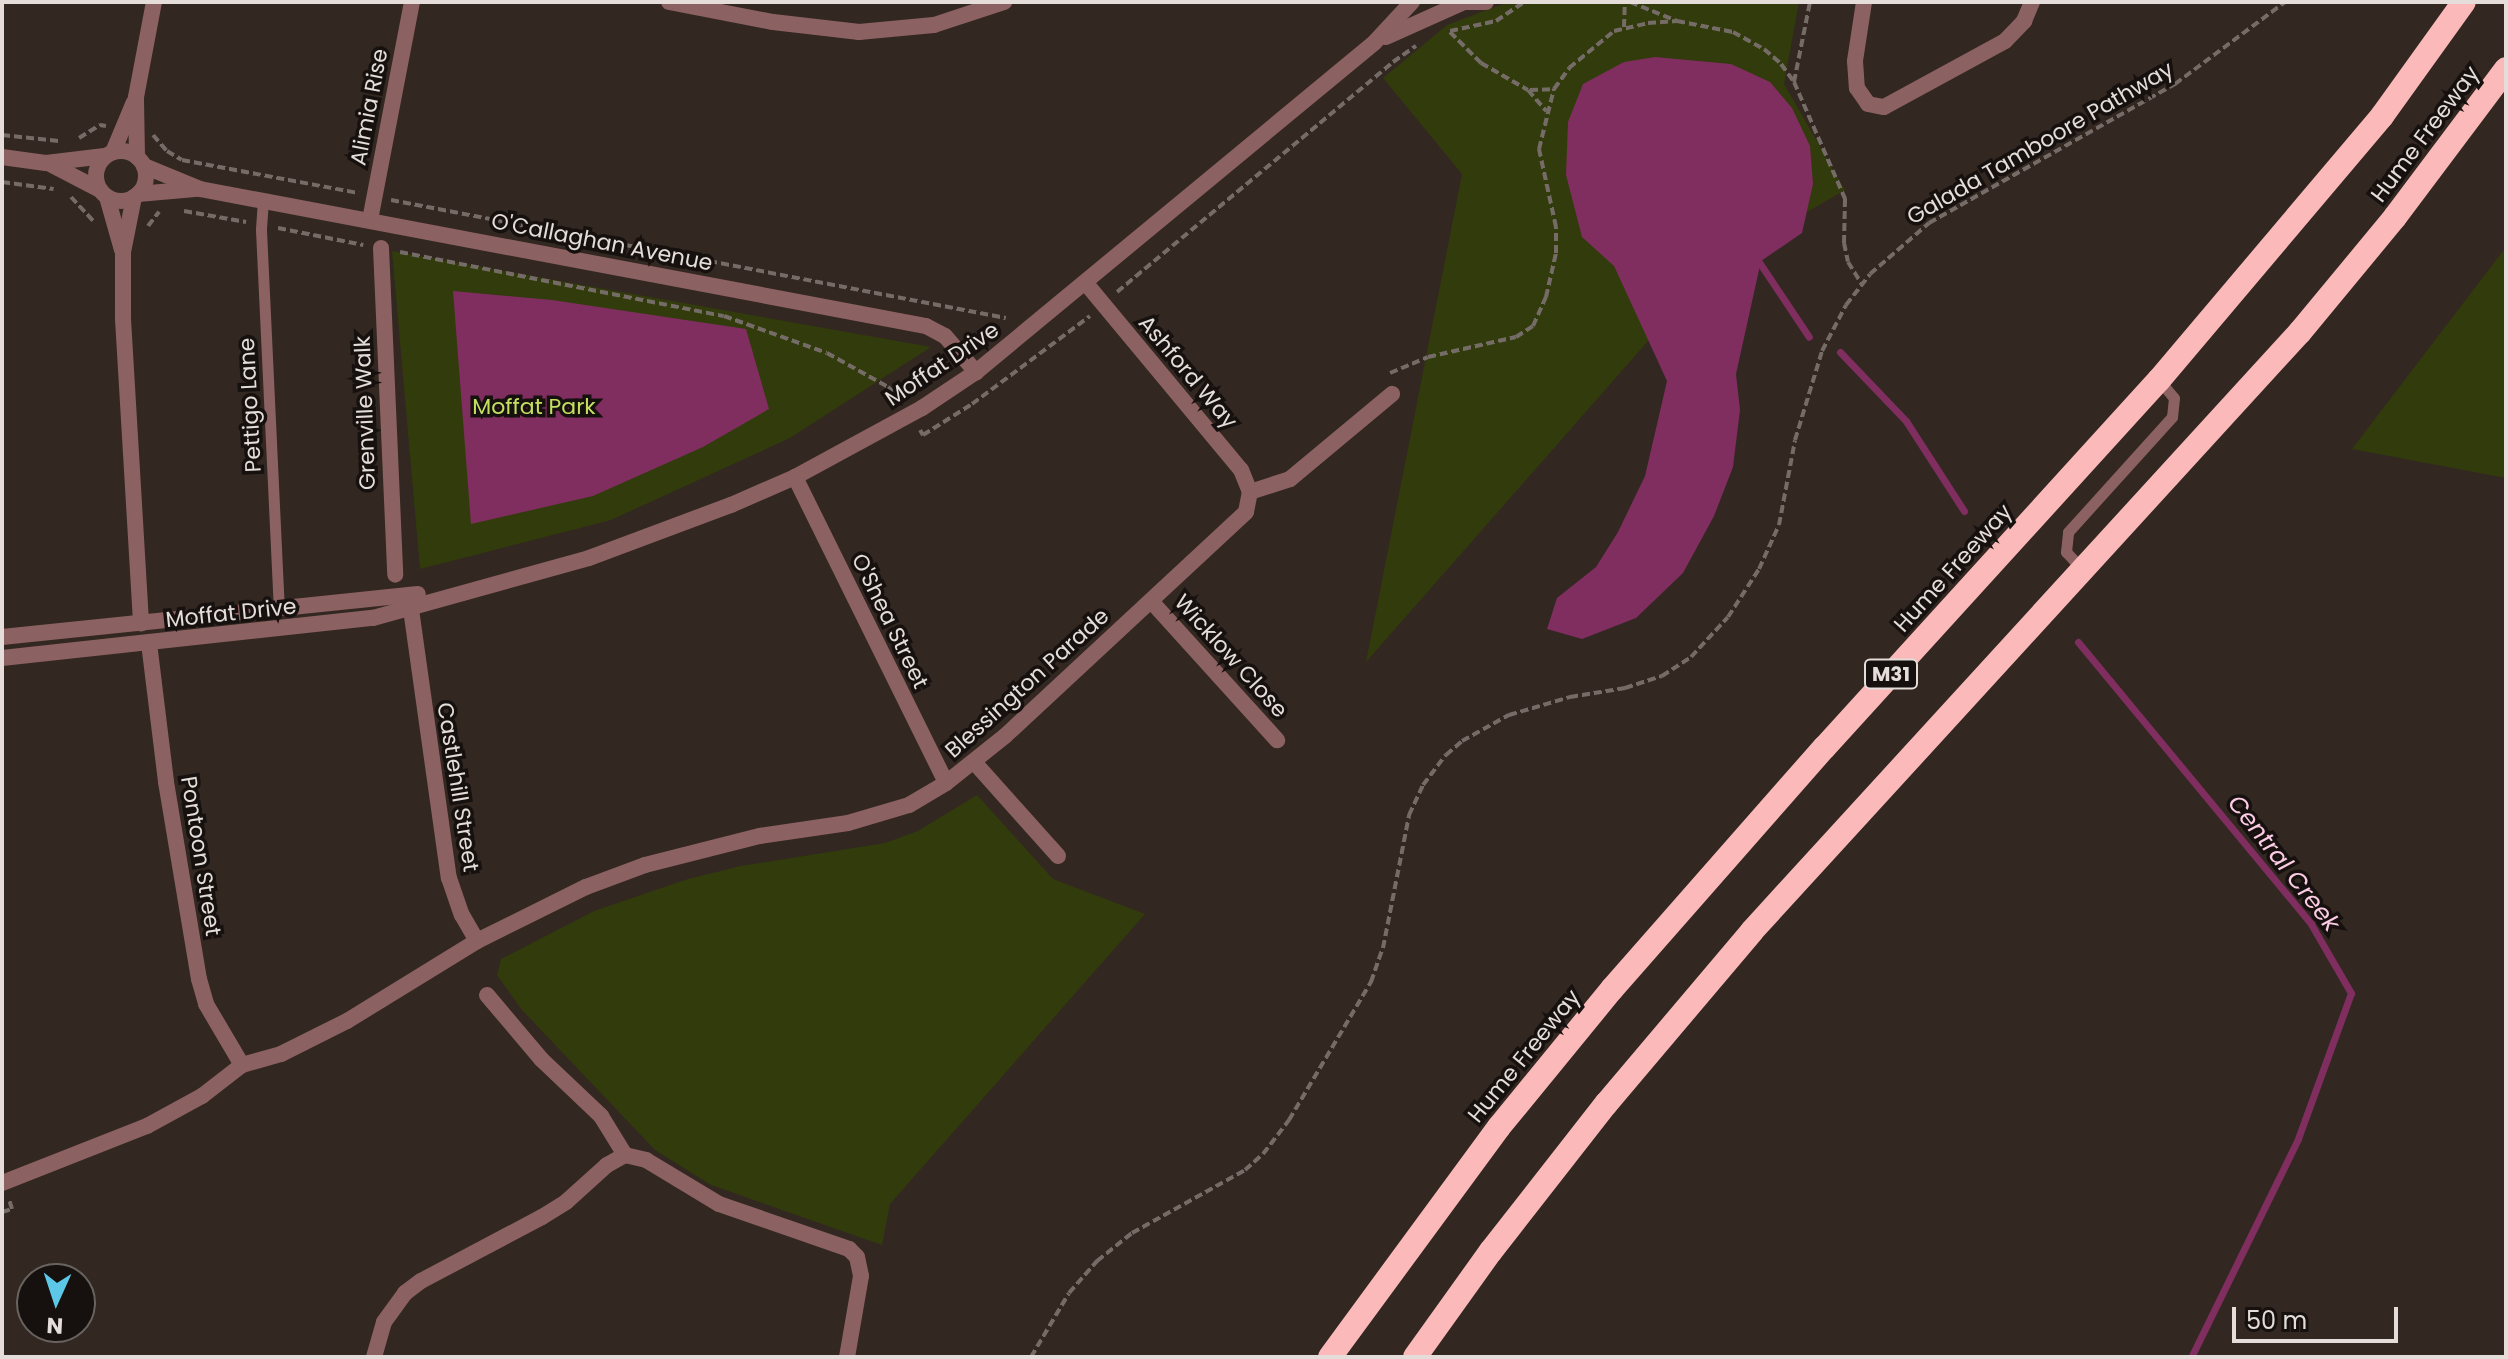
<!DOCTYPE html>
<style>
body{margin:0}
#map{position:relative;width:2508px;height:1359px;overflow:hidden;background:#322721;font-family:Poppins,sans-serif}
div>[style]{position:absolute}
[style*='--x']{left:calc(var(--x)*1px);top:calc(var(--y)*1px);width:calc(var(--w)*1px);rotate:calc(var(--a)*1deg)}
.green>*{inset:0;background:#323b0c}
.water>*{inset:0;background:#7f2e5f}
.stream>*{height:7px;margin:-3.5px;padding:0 3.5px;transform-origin:3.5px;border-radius:3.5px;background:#7f2e5f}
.path>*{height:4px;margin-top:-2px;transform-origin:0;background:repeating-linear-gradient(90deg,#766c67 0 8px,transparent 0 12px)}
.service>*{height:11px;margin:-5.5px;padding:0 5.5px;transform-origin:5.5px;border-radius:5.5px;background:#8c6161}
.pedestrian>*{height:16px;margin:-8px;padding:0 8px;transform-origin:8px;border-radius:8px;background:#8c6161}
.minor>*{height:16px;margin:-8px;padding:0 8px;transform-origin:8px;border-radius:8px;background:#8c6161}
.minor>.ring{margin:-8px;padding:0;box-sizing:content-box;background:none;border:16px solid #8c6161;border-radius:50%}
.motorway>*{height:24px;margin:-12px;padding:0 12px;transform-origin:12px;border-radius:12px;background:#fbbab9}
span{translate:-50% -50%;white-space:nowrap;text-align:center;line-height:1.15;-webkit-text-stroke:7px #16110e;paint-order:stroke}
.shield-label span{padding:2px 6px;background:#16110e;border:2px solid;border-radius:6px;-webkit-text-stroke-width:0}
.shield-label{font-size:20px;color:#e4ddd9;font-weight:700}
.street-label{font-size:22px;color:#e4ddd9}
.park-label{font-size:22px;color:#c4df60}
.water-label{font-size:24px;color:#fccce5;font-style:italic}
.frame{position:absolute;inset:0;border:4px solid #e4ddd9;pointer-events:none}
.north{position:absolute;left:16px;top:1263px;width:80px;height:80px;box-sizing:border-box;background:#16110e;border:2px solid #68635f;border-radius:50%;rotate:183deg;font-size:22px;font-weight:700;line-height:32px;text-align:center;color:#e4ddd9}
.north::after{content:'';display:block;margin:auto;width:28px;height:36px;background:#5cc7e7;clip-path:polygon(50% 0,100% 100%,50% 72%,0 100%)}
.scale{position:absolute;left:2232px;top:1307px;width:166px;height:36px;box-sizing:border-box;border:4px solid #e4ddd9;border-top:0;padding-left:10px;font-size:24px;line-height:28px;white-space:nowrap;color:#e4ddd9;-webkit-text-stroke:6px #16110e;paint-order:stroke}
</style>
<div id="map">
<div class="green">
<i style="clip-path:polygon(1508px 2px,1799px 2px,1784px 84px,1845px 190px,1714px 266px,1366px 662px,1462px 174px,1383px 78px,1447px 25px)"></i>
<i style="clip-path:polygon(2506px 247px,2506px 478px,2352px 449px)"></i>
<i style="clip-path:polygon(392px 251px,931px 347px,790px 438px,611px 520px,420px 569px)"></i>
<i style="clip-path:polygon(977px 795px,1053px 879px,1145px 914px,890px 1204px,882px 1245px,711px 1185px,655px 1150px,522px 1010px,497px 975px,501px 959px,594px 911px,688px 879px,741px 866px,885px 843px,918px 831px)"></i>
</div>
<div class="water">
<i style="clip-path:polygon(1655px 57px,1731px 64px,1770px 82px,1792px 108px,1810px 146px,1813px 184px,1802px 233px,1761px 261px,1736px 374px,1740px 410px,1733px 467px,1714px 516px,1683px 573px,1636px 618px,1582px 639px,1547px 629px,1557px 598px,1596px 567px,1618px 532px,1645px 476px,1667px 381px,1614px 266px,1582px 237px,1566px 175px,1568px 122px,1583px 84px,1624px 62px)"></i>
<i style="clip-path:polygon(453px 291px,552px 300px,746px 329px,769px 409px,703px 447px,593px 496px,471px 524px)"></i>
</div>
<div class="stream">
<i style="--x:1755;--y:256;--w:97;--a:56.3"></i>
<i style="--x:1840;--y:352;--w:95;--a:46.3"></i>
<i style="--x:1906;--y:421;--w:107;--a:57.2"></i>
<i style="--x:2078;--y:642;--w:366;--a:50.4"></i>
<i style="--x:2311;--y:924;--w:80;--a:59.9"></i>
<i style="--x:2351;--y:993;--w:155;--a:110"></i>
<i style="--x:2298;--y:1139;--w:243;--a:116.1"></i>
</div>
<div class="path">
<i style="--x:1630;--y:2;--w:51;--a:22"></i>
<i style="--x:1677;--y:21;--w:57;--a:11.1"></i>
<i style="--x:1733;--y:32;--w:35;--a:29"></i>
<i style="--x:1764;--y:49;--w:23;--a:41"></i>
<i style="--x:1781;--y:64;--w:22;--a:54"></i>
<i style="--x:1794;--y:82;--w:128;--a:66.4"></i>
<i style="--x:1845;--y:199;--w:44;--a:91.3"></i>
<i style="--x:1844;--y:243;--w:19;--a:78"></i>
<i style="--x:1848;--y:262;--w:25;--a:58"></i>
<i style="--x:1624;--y:27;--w:25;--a:-88"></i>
<i style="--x:1450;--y:31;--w:47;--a:-12.3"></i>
<i style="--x:1496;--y:21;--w:34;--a:-34"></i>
<i style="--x:1450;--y:32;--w:44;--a:45"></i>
<i style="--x:1481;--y:63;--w:54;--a:29.9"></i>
<i style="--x:1528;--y:90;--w:28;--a:49"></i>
<i style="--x:1794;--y:82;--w:82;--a:-78.7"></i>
<i style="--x:1530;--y:90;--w:23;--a:-2"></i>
<i style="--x:2;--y:135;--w:57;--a:6"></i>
<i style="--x:153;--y:135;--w:21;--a:49"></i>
<i style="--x:167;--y:151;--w:17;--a:31"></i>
<i style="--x:182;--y:160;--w:180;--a:10.6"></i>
<i style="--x:79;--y:138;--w:25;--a:-32"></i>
<i style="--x:100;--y:125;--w:6;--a:9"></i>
<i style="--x:2;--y:182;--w:52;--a:7.7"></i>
<i style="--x:71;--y:197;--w:35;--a:47"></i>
<i style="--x:391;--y:200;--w:626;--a:10.86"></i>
<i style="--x:184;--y:211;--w:63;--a:10.1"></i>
<i style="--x:148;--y:226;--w:18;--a:-52"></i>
<i style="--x:278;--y:228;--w:87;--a:11.3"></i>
<i style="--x:400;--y:252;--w:330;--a:11.2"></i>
<i style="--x:724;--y:316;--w:109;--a:19.8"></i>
<i style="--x:827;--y:353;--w:70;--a:29.1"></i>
<i style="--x:888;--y:387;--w:17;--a:45"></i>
<i style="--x:1117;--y:292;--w:359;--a:-39.8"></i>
<i style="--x:1393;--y:62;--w:28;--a:-35"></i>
<i style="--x:1390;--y:373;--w:41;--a:-22.8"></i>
<i style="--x:1428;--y:357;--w:90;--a:-12.8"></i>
<i style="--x:1516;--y:337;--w:20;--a:-33"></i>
<i style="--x:1533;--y:326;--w:32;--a:-66"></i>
<i style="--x:1546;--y:297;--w:45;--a:-77.2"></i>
<i style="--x:1556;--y:253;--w:26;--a:-90"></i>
<i style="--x:1556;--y:227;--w:80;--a:-102.3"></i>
<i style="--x:1539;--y:149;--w:62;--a:-76"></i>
<i style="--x:1554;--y:89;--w:26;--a:-54"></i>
<i style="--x:1569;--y:68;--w:58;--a:-39.4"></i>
<i style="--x:1614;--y:31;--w:35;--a:-13"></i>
<i style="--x:1648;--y:23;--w:29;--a:-4"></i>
<i style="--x:920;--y:430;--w:6;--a:59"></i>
<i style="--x:923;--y:435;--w:58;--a:-32.3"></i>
<i style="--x:972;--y:404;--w:147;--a:-36.7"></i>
<i style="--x:2;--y:1212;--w:10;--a:-17"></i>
<i style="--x:12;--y:1209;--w:10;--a:-107"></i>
<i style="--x:1031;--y:1357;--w:74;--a:-59.3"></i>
<i style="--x:1069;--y:1293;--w:43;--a:-48.8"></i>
<i style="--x:1097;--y:1261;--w:45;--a:-38.7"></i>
<i style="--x:1132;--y:1233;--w:129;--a:-29.1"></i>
<i style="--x:1245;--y:1170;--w:24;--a:-42"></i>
<i style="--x:1263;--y:1154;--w:43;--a:-52.6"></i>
<i style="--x:1289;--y:1120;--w:161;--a:-59.3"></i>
<i style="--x:1371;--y:982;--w:36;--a:-71"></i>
<i style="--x:1383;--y:948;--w:136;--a:-78.9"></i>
<i style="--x:1409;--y:815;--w:33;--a:-65"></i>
<i style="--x:1423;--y:785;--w:38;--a:-53"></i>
<i style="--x:1446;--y:755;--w:21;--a:-41"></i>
<i style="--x:1462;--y:741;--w:54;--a:-29"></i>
<i style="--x:1509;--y:715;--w:64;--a:-16.4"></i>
<i style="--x:1570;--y:697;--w:56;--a:-9.3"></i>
<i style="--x:1625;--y:688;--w:39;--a:-18"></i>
<i style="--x:1662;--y:676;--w:35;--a:-33"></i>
<i style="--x:1691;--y:657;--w:54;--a:-47.2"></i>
<i style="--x:1728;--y:617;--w:57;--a:-57.1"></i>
<i style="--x:1759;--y:569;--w:48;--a:-65.6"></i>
<i style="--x:1779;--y:525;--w:86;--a:-79.3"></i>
<i style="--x:1795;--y:440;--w:93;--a:-73.1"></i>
<i style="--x:1822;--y:351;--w:52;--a:-62.4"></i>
<i style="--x:1846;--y:305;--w:39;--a:-52"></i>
<i style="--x:1870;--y:274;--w:78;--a:-40.8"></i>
<i style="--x:1929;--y:223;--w:283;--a:-29.5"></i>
<i style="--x:2175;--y:84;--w:137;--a:-36.7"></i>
</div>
<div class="service">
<i style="--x:263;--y:200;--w:30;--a:94"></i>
<i style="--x:261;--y:230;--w:379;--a:87.3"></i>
<i style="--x:2083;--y:570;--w:25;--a:-133"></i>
<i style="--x:2066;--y:552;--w:20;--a:-84"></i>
<i style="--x:2068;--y:532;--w:155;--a:-47.9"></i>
<i style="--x:2172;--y:417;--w:19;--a:-84"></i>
<i style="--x:2174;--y:398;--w:23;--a:-130"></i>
</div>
<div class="pedestrian">
<i style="--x:381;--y:248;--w:327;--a:87.5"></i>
</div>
<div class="minor">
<i style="--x:669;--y:2;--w:106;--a:10.9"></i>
<i style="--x:773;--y:22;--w:87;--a:6.6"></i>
<i style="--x:859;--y:32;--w:75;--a:-5.3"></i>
<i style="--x:934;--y:25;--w:74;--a:-18.2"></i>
<i style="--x:1864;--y:2;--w:60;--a:98.7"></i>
<i style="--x:1855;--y:61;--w:27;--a:86"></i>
<i style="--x:1857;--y:88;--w:19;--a:55"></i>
<i style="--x:1868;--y:104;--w:16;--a:11"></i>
<i style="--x:1884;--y:107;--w:138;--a:-28.6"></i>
<i style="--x:2005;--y:41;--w:28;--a:-46"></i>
<i style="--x:2024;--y:21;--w:21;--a:-67"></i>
<i style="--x:1386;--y:37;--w:85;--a:-24.2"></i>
<i style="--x:1464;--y:2;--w:22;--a:0"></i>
<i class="ring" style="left:96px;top:151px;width:34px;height:34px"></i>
<i style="--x:113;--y:152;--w:54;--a:-67.2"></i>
<i style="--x:2;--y:157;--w:44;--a:7.8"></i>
<i style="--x:46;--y:163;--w:59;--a:-6.8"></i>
<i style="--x:137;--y:157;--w:60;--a:-91"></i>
<i style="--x:136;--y:97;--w:97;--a:-79.3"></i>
<i style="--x:48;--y:163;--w:59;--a:27.4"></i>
<i style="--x:144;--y:166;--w:61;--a:22.3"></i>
<i style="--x:200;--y:189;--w:739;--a:10.69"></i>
<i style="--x:926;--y:326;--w:21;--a:28"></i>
<i style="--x:945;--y:336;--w:48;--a:49.3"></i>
<i style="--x:138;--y:194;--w:57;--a:-5"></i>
<i style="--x:107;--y:197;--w:55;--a:74.2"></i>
<i style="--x:134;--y:197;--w:56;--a:101.3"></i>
<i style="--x:123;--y:252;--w:67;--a:90"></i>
<i style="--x:123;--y:319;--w:305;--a:86.6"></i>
<i style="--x:370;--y:220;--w:222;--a:-79.1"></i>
<i style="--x:795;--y:477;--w:341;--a:63.7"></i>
<i style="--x:1250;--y:492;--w:42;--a:-18"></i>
<i style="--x:1290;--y:479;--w:133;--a:-39.8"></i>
<i style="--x:409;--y:595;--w:286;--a:82"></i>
<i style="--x:449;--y:878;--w:39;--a:71"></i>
<i style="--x:462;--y:915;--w:30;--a:60"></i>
<i style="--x:477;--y:941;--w:122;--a:-26.4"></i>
<i style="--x:586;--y:887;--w:63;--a:-20.4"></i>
<i style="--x:645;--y:865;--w:119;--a:-14.2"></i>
<i style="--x:760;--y:836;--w:89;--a:-8.4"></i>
<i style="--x:848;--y:823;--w:64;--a:-16.4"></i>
<i style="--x:909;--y:805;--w:43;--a:-30.7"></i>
<i style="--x:946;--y:783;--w:75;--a:-38.5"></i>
<i style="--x:1005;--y:736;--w:329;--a:-42.9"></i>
<i style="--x:1246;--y:512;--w:20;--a:-79"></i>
<i style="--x:1250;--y:492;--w:24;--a:-112"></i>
<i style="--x:1241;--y:470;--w:243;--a:-129.7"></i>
<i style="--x:1151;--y:601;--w:188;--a:47.8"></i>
<i style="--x:2;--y:637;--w:418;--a:-5.9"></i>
<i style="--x:149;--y:643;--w:140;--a:83"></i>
<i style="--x:166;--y:782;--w:200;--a:80.5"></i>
<i style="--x:199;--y:979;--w:26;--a:74"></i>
<i style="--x:206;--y:1004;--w:71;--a:59.5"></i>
<i style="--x:2;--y:658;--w:373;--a:-6.2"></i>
<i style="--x:373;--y:618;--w:224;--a:-15.5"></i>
<i style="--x:589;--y:558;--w:152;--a:-20.5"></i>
<i style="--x:731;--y:505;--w:70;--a:-23.6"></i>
<i style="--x:795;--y:477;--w:145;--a:-28.5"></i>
<i style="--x:922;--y:408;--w:65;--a:-33.7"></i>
<i style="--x:976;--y:372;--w:516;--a:-39.58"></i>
<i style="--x:1374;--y:43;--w:56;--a:-47.2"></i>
<i style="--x:974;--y:762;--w:126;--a:48.2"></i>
<i style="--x:487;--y:995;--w:84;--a:49.8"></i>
<i style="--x:541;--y:1059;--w:83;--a:43.5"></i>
<i style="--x:601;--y:1116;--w:46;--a:58.4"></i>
<i style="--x:2;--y:1183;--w:156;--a:-21.5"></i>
<i style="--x:147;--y:1126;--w:63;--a:-28.6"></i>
<i style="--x:202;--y:1096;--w:51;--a:-37.8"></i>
<i style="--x:242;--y:1065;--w:41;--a:-15.8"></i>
<i style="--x:281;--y:1054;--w:74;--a:-26.6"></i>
<i style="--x:347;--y:1021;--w:153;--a:-31.6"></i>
<i style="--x:374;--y:1357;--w:36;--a:-74"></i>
<i style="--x:384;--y:1322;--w:36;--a:-54"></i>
<i style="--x:405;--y:1293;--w:20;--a:-37"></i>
<i style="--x:421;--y:1281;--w:137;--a:-27.9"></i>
<i style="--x:542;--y:1217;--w:28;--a:-32"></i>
<i style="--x:566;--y:1202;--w:55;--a:-42.1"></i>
<i style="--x:607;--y:1165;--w:21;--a:-29"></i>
<i style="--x:625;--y:1155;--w:22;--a:13"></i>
<i style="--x:646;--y:1160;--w:85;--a:31.1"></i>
<i style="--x:719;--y:1204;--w:138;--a:19.1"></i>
<i style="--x:849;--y:1249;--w:11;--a:45"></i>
<i style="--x:857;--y:1257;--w:19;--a:78"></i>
<i style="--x:861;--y:1276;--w:82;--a:99.8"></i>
</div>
<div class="motorway">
<i style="--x:1330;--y:1357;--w:285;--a:-53.7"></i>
<i style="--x:1499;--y:1127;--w:178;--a:-50.7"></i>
<i style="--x:1612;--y:989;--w:321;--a:-48.7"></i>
<i style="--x:1824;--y:748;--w:498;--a:-47.7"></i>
<i style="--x:2159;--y:380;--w:346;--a:-49.8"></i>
<i style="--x:2382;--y:116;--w:140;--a:-54.3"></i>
<i style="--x:1415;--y:1357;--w:130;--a:-54.4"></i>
<i style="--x:1491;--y:1251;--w:187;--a:-52"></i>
<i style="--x:1606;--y:1104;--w:226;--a:-49.8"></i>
<i style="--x:1752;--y:931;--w:812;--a:-47.55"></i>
<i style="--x:2300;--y:332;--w:149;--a:-50.4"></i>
<i style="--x:2395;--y:217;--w:185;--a:-53.1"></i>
</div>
<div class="shield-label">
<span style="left:1891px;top:674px">M31</span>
</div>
<div class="street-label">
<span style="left:369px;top:107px;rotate:-79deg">Alimia Rise</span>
<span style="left:2425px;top:134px;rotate:-53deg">Hume Freeway</span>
<span style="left:2040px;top:143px;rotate:-30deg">Galada Tamboore Pathway</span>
<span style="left:602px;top:242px;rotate:11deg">O'Callaghan Avenue</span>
<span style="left:942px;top:364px;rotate:-34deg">Moffat Drive</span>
<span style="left:1188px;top:372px;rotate:50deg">Ashford Way</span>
<span style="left:250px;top:405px;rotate:-93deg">Pettigo Lane</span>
<span style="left:365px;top:413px;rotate:-92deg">Grenville Walk</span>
<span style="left:1953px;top:568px;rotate:-48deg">Hume Freeway</span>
<span style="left:231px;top:613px;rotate:-6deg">Moffat Drive</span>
<span style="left:890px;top:621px;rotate:64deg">O'Shea Street</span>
<span style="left:1231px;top:656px;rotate:48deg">Wicklow Close</span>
<span style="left:1027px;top:683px;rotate:-42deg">Blessington Parade</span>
<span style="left:458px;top:787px;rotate:81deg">Castlehill Street</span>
<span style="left:201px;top:856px;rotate:81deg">Pontoon Street</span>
<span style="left:1524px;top:1056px;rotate:-51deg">Hume Freeway</span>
</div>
<div class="park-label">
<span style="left:534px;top:407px">Moffat Park</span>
</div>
<div class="water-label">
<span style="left:2284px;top:863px;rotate:52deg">Central Creek</span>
</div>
<div class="frame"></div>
<div class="north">N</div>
<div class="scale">50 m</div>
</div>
